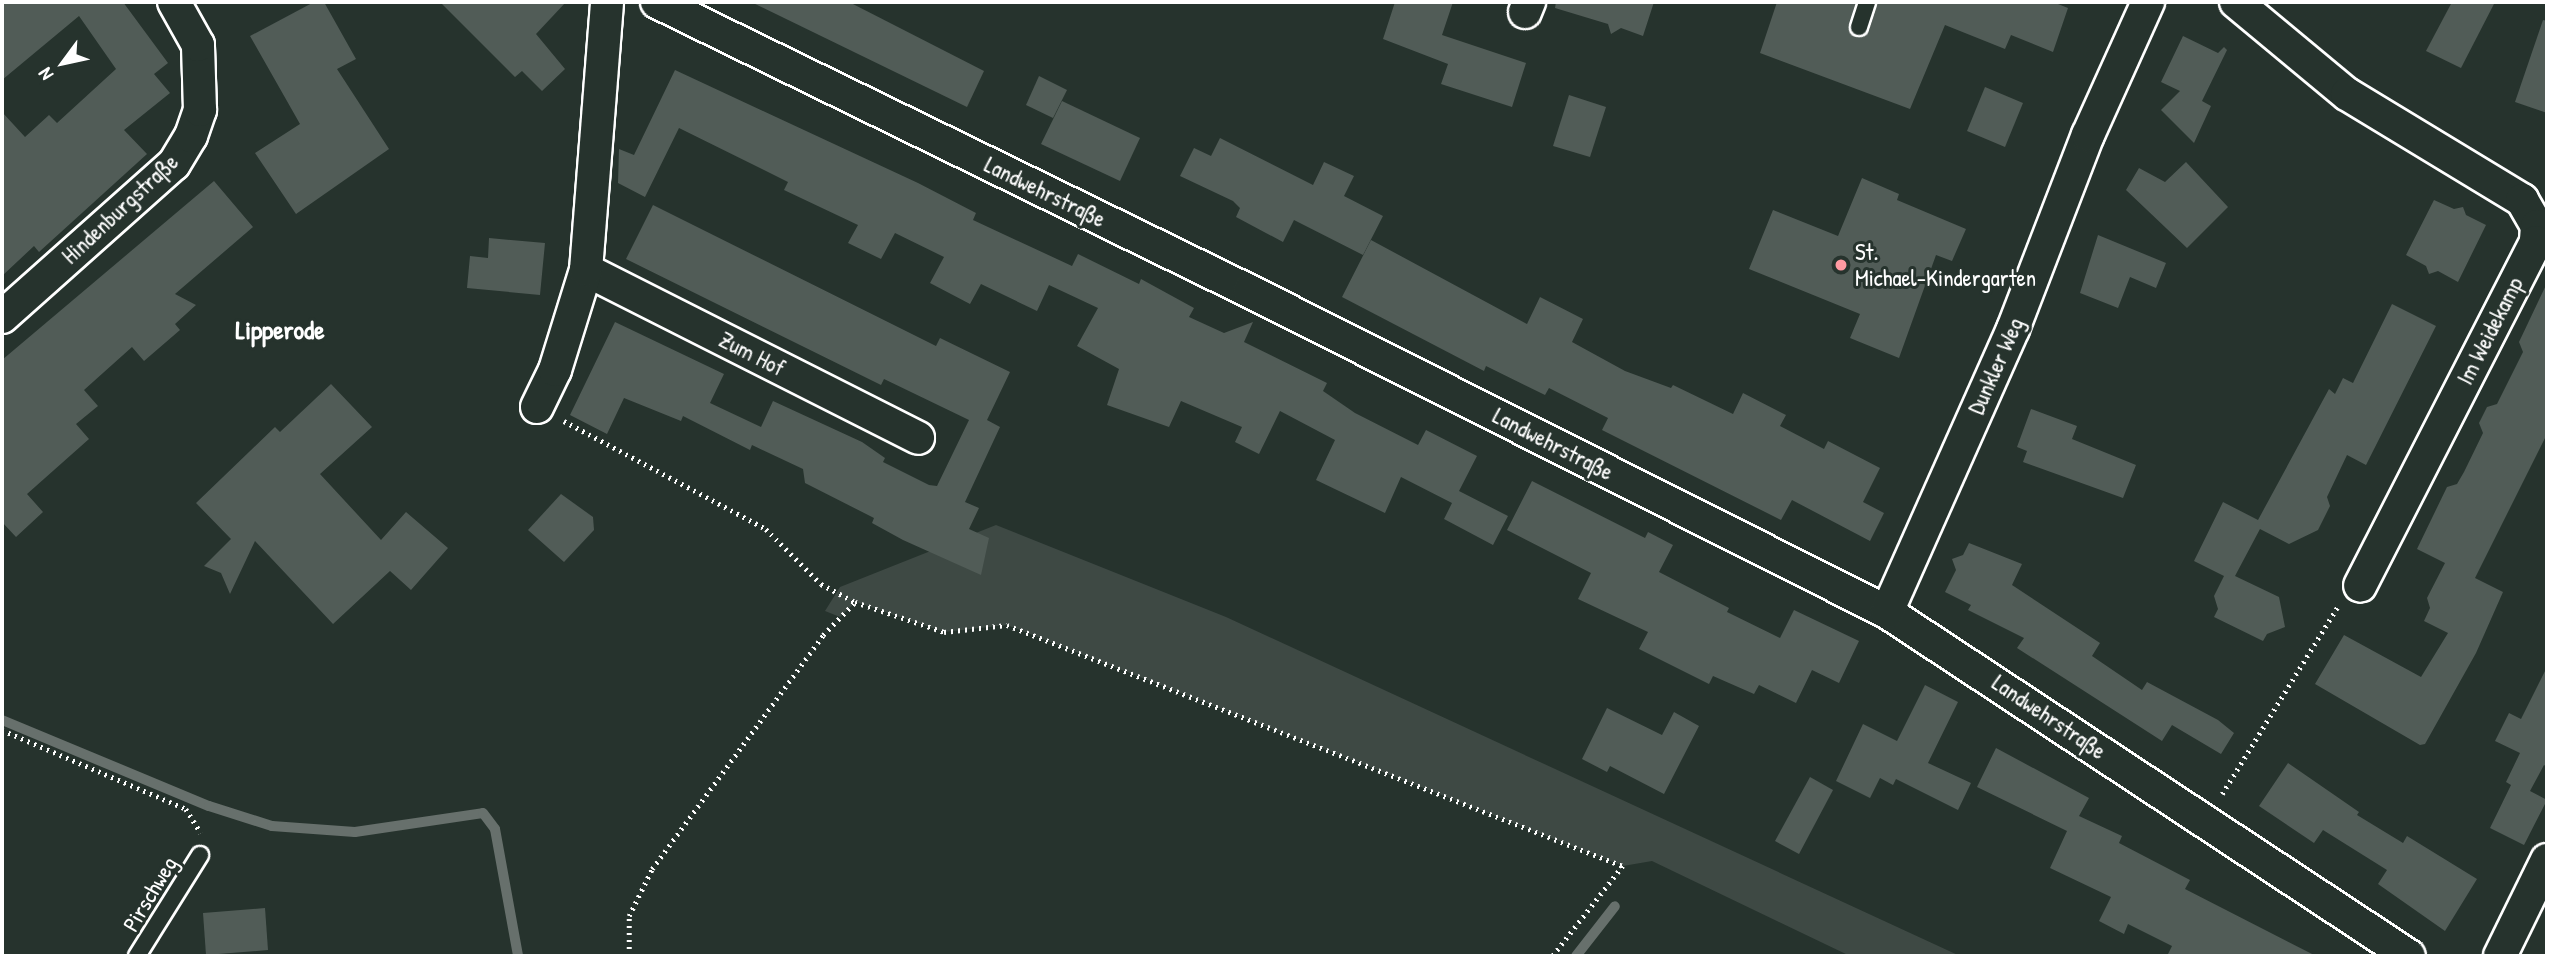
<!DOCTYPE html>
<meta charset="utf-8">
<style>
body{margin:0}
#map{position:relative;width:2549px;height:958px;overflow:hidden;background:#26332d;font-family:"Patrick Hand",sans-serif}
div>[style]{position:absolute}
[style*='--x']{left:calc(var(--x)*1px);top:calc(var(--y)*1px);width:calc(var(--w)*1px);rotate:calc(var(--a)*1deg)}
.green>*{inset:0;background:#3e4944}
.stream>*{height:10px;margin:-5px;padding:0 5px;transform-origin:5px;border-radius:5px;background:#67706c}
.building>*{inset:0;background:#515c57}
.path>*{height:4.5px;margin-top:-2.25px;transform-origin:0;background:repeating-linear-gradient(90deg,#fff 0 2px,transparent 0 7px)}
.roads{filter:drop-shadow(2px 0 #fff) drop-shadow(-2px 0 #fff) drop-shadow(0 2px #fff) drop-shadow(0 -2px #fff)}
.lane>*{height:16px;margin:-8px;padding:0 8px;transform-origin:8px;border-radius:8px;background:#26332d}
.street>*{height:32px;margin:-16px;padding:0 16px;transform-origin:16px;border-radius:16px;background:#26332d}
.dots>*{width:19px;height:19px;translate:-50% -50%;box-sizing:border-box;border:4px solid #26332d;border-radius:50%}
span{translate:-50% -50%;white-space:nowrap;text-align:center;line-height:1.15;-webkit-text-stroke:6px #26332d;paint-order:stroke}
.street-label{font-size:23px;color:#fff}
.poi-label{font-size:23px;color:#fff}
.left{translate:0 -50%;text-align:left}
.quarter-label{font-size:26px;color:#fff;font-weight:700}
.frame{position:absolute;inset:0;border:4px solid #fff;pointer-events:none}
.north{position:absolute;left:28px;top:28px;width:70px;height:70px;-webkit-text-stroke:5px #26332d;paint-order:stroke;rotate:237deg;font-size:19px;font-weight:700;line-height:28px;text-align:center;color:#fff}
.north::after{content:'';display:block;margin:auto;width:24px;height:32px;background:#fff;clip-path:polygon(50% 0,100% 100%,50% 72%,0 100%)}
</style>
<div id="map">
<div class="green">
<i style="clip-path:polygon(996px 525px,1226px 617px,1960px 956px,1850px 956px,1652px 861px,1623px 866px,1007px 625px,944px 632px,856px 602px,840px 617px,825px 611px,840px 587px)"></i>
</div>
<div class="stream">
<i style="--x:2;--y:720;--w:224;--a:22.6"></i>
<i style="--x:209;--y:806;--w:66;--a:17.6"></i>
<i style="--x:272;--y:826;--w:83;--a:4.1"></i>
<i style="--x:355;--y:832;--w:129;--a:-8.4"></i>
<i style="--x:483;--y:813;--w:20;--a:53"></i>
<i style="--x:495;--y:829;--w:129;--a:79.7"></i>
<i style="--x:1576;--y:956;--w:63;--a:-52"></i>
</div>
<div class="building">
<i style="clip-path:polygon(2px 2px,123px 2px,168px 63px,154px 74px,170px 93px,124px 130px,147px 154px,39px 252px,34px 246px,2px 276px,2px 112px,25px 137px,49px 115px,57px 123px,116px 69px,79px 16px,2px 80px)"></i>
<i style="clip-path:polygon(314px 2px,324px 2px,356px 59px,337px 69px,389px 149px,296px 214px,255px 153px,300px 124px,250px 36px)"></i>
<i style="clip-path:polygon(440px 2px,566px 2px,536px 34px,565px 69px,542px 91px,522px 71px,515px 77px)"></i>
<i style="clip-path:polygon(751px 2px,849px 2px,984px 71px,967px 107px)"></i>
<i style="clip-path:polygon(1395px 2px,1453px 2px,1442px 35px,1526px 63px,1512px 107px,1441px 84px,1448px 64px,1383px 39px)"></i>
<i style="clip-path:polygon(1556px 2px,1654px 2px,1643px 36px,1621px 28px,1611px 34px,1608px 24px,1555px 8px)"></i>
<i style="clip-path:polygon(1777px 2px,1856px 2px,1849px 29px,1861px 37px,1869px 30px,1877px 2px,2053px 2px,2068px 8px,2053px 52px,2011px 35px,2005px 49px,1945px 25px,1910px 109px,1760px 53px)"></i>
<i style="clip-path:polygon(2452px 2px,2495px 2px,2461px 68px,2426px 51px)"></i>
<i style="clip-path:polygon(2543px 20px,2547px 21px,2547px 113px,2515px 102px)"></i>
<i style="clip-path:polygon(2183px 36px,2218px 53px,2224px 47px,2227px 50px,2202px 101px,2211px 106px,2194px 143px,2161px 110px,2180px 91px,2161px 82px)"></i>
<i style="clip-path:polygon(675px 70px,918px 183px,976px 213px,973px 220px,1072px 266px,1078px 254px,1139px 284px,1141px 279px,1194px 308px,1189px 317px,1224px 333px,1253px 322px,1244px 342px,1327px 383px,1323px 391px,1355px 413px,1418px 445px,1426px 430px,1477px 456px,1459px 491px,1508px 516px,1493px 545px,1444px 519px,1452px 503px,1401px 477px,1385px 513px,1316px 480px,1335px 440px,1280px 411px,1259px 454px,1235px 442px,1242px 427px,1181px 401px,1169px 427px,1107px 405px,1119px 369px,1077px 346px,1098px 308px,1049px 285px,1037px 311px,981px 284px,970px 304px,930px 283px,944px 257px,895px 233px,881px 259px,848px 243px,858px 225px,784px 190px,788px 182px,679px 128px,645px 197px,618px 183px,619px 149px,634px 155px)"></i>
<i style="clip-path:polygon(1039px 76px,1067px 90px,1053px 118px,1026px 105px)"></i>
<i style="clip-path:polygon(1985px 87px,2023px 103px,2005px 147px,1967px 131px)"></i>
<i style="clip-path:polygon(1569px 95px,1606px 107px,1590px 157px,1553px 146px)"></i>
<i style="clip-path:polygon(1062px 101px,1140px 138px,1120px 181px,1041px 144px)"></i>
<i style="clip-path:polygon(1220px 138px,1313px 185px,1324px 162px,1354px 176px,1344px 196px,1383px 216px,1363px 255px,1294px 220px,1283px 242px,1236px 217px,1240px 208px,1233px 201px,1180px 176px,1194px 148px,1211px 156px)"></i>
<i style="clip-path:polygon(2186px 162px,2228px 207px,2187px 248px,2126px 190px,2139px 168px,2165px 182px)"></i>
<i style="clip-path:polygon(1862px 178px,1899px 194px,1897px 200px,1966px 229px,1952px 261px,1936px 255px,1899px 358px,1850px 338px,1860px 314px,1749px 269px,1773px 210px,1838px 236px)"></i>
<i style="clip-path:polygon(214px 181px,253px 227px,175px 294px,196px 305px,175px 324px,180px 330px,144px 361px,132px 347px,84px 390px,98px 406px,76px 424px,89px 439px,27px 494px,43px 512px,16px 537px,2px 522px,2px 360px)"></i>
<i style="clip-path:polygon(2434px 200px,2454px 209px,2463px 207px,2466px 215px,2486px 225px,2458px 282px,2438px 271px,2429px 274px,2426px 266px,2406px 255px)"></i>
<i style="clip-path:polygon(653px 205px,936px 346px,940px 338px,1010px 372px,987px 420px,1000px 427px,965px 502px,979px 508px,969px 529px,989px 538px,981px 575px,903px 540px,872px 523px,874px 518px,805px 483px,803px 469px,752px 445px,750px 450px,683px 416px,681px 421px,624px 398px,607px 434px,570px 415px,615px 322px,724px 374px,710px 403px,761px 427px,773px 401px,862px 442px,885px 458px,883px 462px,929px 485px,937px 486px,969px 420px,884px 379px,881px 385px,626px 259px)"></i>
<i style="clip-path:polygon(2098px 235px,2166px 263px,2156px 288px,2130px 277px,2118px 308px,2080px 293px)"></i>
<i style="clip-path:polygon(489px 238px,545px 243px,540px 295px,467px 288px,470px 256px,488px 258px)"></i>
<i style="clip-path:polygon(1371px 240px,1527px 324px,1540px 297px,1583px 319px,1572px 342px,1625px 371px,1671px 388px,1673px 385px,1733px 414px,1743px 393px,1786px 415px,1780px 426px,1824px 449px,1828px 441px,1880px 468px,1863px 502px,1884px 513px,1870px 541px,1792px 500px,1781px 520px,1602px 430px,1608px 418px,1549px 388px,1545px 395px,1486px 366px,1484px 371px,1342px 297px)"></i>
<i style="clip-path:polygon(2547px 283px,2547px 434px,2475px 578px,2503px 592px,2476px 653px,2425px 744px,2420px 745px,2315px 684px,2344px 635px,2421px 677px,2448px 633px,2424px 621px,2430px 608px,2427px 598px,2445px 563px,2417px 549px,2447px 487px,2457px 484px,2464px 472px,2483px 433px,2479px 423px,2487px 407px,2497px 404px,2523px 352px,2519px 342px)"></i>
<i style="clip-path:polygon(2392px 304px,2436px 326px,2366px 465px,2347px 455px,2327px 497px,2330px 506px,2318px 530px,2289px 544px,2260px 529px,2235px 576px,2279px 597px,2285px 627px,2267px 634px,2263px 641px,2214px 617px,2218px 609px,2214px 596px,2224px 576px,2194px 561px,2223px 502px,2258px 520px,2329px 389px,2335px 394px,2343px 378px,2353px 383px)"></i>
<i style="clip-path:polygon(331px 384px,372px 427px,320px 474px,381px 540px,406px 512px,448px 548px,411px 590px,390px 571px,333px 624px,255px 541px,230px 594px,221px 573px,204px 566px,231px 539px,196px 503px,275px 427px,280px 432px)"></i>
<i style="clip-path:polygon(2031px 409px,2077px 426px,2072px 439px,2136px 465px,2123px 498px,2023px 462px,2027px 451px,2017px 447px)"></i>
<i style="clip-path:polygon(1532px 481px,1645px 538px,1648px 532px,1673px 545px,1659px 572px,1729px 608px,1727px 612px,1780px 638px,1794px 610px,1859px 641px,1839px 683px,1812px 670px,1796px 703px,1759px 685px,1754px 694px,1713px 676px,1709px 684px,1639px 649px,1648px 632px,1578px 599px,1591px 573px,1507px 530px)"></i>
<i style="clip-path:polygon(561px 494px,593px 517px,594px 530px,564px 562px,528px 530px)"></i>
<i style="clip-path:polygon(1969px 543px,2022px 564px,2012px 585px,2100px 643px,2092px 656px,2142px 690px,2147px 682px,2218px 720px,2234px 733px,2221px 754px,2172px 725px,2162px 741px,2017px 648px,2024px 638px,1968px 610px,1971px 605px,1945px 592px,1956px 570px,1952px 559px,1963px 555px)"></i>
<i style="clip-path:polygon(2547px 667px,2547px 767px,2544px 765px,2530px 791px,2547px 800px,2524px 845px,2490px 828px,2511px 785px,2506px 782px,2520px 753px,2495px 741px,2509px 713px,2521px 719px)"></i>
<i style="clip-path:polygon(1925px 685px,1958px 702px,1928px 763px,1971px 783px,1958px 810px,1896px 779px,1893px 785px,1880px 778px,1870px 798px,1836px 781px,1863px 724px,1897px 741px)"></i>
<i style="clip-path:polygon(1607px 708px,1662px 735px,1674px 712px,1699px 726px,1664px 794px,1610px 766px,1607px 772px,1582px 759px)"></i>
<i style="clip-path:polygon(1996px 748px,2089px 798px,2079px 816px,2122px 836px,2119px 843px,2190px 880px,2185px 889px,2316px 956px,2167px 956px,2172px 946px,2128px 924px,2124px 934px,2099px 921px,2111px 897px,2050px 868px,2067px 831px,1977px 787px)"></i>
<i style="clip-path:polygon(2288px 763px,2359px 812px,2357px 815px,2403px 843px,2407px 836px,2477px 879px,2445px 931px,2378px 884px,2387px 870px,2323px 830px,2314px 843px,2259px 806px)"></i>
<i style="clip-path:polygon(1810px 777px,1833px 790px,1799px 854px,1775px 841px)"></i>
<i style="clip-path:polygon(265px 908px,268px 950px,206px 955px,203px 913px)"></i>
</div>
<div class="path">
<i style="--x:564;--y:421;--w:229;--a:28.1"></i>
<i style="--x:766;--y:529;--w:78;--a:45"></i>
<i style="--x:821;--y:584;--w:38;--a:28"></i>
<i style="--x:2;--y:730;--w:200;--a:23.2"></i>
<i style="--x:186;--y:809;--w:28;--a:58"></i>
<i style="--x:2222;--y:794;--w:219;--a:-58.3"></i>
<i style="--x:629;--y:956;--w:40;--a:-90"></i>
<i style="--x:629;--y:916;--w:52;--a:-63.9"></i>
<i style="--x:652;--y:869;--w:290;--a:-53.8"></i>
<i style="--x:823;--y:635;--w:46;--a:-45.9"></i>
<i style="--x:855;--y:602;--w:94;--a:18.6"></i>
<i style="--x:944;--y:632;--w:63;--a:-6.3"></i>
<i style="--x:1007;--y:625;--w:661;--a:21.37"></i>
<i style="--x:1623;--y:866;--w:114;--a:127.9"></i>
</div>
<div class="roads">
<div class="lane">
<i style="--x:1859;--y:27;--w:26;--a:-72"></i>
<i style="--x:137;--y:956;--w:119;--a:-58"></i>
</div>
<div class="street">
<i style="--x:657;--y:2;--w:659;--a:26.02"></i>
<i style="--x:1249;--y:291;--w:714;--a:26.71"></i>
<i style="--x:1887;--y:612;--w:625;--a:33.39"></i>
<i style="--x:2236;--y:2;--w:144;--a:39.7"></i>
<i style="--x:2347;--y:94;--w:205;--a:31.2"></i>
<i style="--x:2522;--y:200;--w:30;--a:60"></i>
<i style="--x:2537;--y:226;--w:16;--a:94"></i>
<i style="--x:2536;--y:242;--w:386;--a:117.1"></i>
<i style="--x:1525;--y:12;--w:11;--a:-68"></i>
<i style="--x:586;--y:270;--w:372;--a:26.8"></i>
<i style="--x:2;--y:317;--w:230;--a:-41.7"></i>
<i style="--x:174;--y:164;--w:33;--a:-59"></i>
<i style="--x:191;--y:136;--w:28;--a:-71"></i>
<i style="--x:200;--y:110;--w:65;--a:-91.8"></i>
<i style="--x:198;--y:45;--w:49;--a:-119.2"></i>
<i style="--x:537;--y:407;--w:41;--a:-64.1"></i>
<i style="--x:555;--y:370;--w:105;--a:-72.8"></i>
<i style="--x:586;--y:270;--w:269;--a:-85.5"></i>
<i style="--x:1887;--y:612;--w:310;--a:-66"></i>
<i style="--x:2013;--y:329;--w:208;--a:-68.9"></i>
<i style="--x:2088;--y:135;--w:146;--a:-65.7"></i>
<i style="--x:2500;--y:956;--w:107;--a:-63.9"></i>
</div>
</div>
<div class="dots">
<i style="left:1841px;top:265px;background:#ff9aa2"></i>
</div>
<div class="street-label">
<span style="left:1045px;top:192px;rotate:26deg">Landwehrstraße</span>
<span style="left:120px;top:209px;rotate:-43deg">Hindenburgstraße</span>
<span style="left:2490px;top:331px;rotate:-63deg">Im Weidekamp</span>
<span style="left:752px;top:354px;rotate:27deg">Zum Hof</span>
<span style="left:1996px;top:366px;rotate:-66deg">Dunkler Weg</span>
<span style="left:1553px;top:444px;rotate:27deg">Landwehrstraße</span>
<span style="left:2049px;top:717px;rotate:34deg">Landwehrstraße</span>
<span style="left:150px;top:894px;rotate:-59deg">Pirschweg</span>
</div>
<div class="poi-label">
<span class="left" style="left:1855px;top:265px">St.<br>Michael-Kindergarten</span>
</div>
<div class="quarter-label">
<span style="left:280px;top:330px">Lipperode</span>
</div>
<div class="frame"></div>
<div class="north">N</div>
</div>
